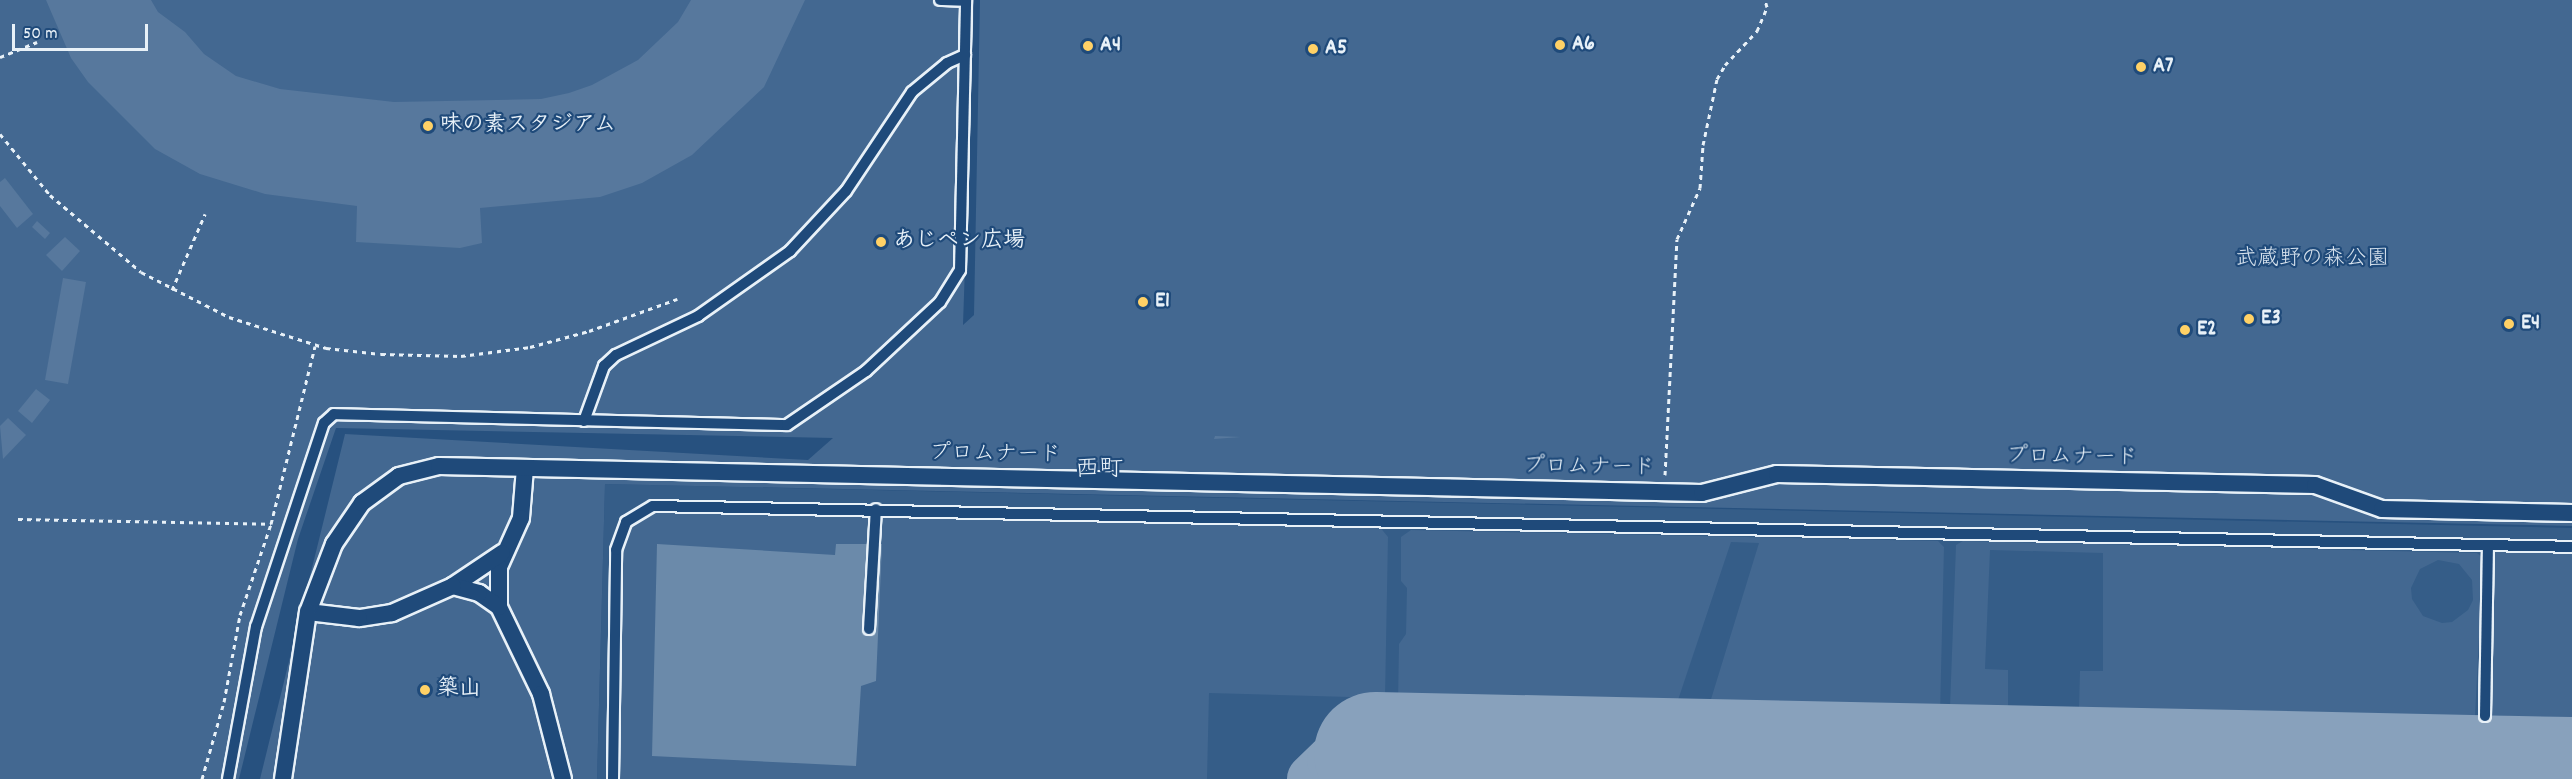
<!DOCTYPE html>
<meta charset="utf-8">
<style>
body{margin:0}
#map{position:relative;width:2572px;height:779px;overflow:hidden;background:#27517f;font-family:Dekko,"Klee One",sans-serif}
div>[style]{position:absolute}
[style*='--x']{left:calc(var(--x)*1px);top:calc(var(--y)*1px);width:calc(var(--w)*1px);rotate:calc(var(--a)*1deg)}
.built>*{inset:0;background:#355d88}
.green>*{inset:0;background:#436891}
.water>*{inset:0;background:#6b8aaa}
.taxiway>*{height:50px;margin:-25px;padding:0 25px;transform-origin:25px;border-radius:25px;background:#88a1bc}
.runway>*{height:123px;margin:-61.5px;padding:0 61.5px;transform-origin:61.5px;border-radius:61.5px;background:#88a1bc}
.building>*{inset:0;background:#57789d}
.path>*{height:3px;margin-top:-1.5px;transform-origin:0;background:repeating-linear-gradient(90deg,#e8f1f8 0 4.5px,transparent 0 9px)}
.roads{filter:drop-shadow(2px 0 #e8f1f8) drop-shadow(-2px 0 #e8f1f8) drop-shadow(0 2px #e8f1f8) drop-shadow(0 -2px #e8f1f8)}
.service>*{height:10px;margin:-5px;padding:0 5px;transform-origin:5px;border-radius:5px;background:#1f4a7a}
.pedestrian>*{height:16px;margin:-8px;padding:0 8px;transform-origin:8px;border-radius:8px;background:#1f4a7a}
.dots>*{width:16px;height:16px;translate:-50% -50%;box-sizing:border-box;border:3px solid #1f4a7a;border-radius:50%}
span{translate:-50% -50%;white-space:nowrap;text-align:center;line-height:1.15;-webkit-text-stroke:4.5px #1f4a7a;paint-order:stroke}
.poi-label{font-size:22px;color:#e8f1f8;font-weight:700}
.left{translate:0 -50%;text-align:left}
.park-label{font-size:22px;color:#d8e3ee}
.street-label{font-size:22px;color:#e8f1f8}
.neighbourhood-label{font-size:24px;color:#e8f1f8}
.scale{position:absolute;left:12px;top:24px;width:136px;height:27px;box-sizing:border-box;border:3px solid #e8f1f8;border-top:0;padding-left:8px;font-size:18px;line-height:21px;white-space:nowrap;color:#e8f1f8;-webkit-text-stroke:4px #1f4a7a;paint-order:stroke}
</style>
<div id="map">
<div class="built">
<i style="clip-path:polygon(605px 484px,2572px 528px,2572px 779px,597px 779px)"></i>
</div>
<div class="green">
<i style="clip-path:polygon(0 0,974px 0,963px 325px,974px 315px,980px 0,2572px 0,2572px 526px,605px 484px,597px 779px,260px 779px,345px 434px,808px 460px,833px 438px,336px 428px,298px 539px,239px 779px,0 779px)"></i>
<i style="clip-path:polygon(650px 504px,1379px 526px,1388px 537px,1385px 698px,1209px 693px,1207px 779px,616px 779px,619px 531px)"></i>
<i style="clip-path:polygon(1411px 530px,1938px 541px,1944px 547px,1940px 714px,1708px 709px,1759px 543px,1731px 542px,1675px 709px,1398px 702px,1399px 644px,1406px 634px,1407px 588px,1401px 581px,1401px 537px)"></i>
<i style="clip-path:polygon(evenodd,1963px 541px,2477px 553px,2483px 558px,2475px 716px,2079px 709px,2080px 671px,2103px 671px,2103px 553px,1990px 550px,1985px 669px,2008px 670px,2008px 708px,1950px 707px,1956px 545px,1963px 541px,2438px 560px,2459px 564px,2472px 580px,2473px 600px,2468px 610px,2452px 622px,2442px 623px,2423px 616px,2412px 599px,2411px 588px,2420px 569px,2438px 560px)"></i>
<i style="clip-path:polygon(2492px 546px,2572px 549px,2572px 719px,2488px 715px)"></i>
</div>
<div class="water">
<i style="clip-path:polygon(657px 544px,835px 555px,836px 544px,882px 544px,876px 681px,861px 686px,856px 766px,652px 756px)"></i>
</div>
<div class="taxiway">
<i style="--x:1892;--y:764;--w:12;--a:9"></i>
<i style="--x:1904;--y:766;--w:26;--a:31"></i>
<i style="--x:1312;--y:779;--w:28;--a:-44"></i>
<i style="--x:1332;--y:760;--w:26;--a:-16"></i>
<i style="--x:1968;--y:779;--w:30;--a:-26"></i>
</div>
<div class="runway">
<i style="--x:1375;--y:753;--w:1197;--a:1.2"></i>
</div>
<div class="building">
<i style="clip-path:polygon(46px 0,151px 0,158px 12px,185px 32px,204px 54px,236px 76px,280px 89px,394px 102px,541px 99px,569px 93px,592px 85px,638px 60px,678px 22px,691px 0,805px 0,764px 87px,692px 155px,642px 183px,600px 197px,480px 208px,482px 243px,460px 248px,356px 242px,357px 206px,265px 194px,200px 174px,155px 149px,88px 82px,71px 58px)"></i>
<i style="clip-path:polygon(5px 178px,33px 214px,17px 228px,0 206px,0 182px)"></i>
<i style="clip-path:polygon(37px 221px,50px 233px,45px 239px,32px 227px)"></i>
<i style="clip-path:polygon(65px 237px,80px 251px,62px 271px,46px 255px)"></i>
<i style="clip-path:polygon(63px 278px,86px 282px,68px 384px,45px 380px)"></i>
<i style="clip-path:polygon(36px 389px,50px 400px,32px 423px,18px 411px)"></i>
<i style="clip-path:polygon(8px 418px,26px 435px,3px 459px,0 426px)"></i>
<i style="clip-path:polygon(1215px 436px,1241px 437px,1214px 439px)"></i>
</div>
<div class="path">
<i style="--x:0;--y:57;--w:40;--a:-22"></i>
<i style="--x:0;--y:134;--w:79;--a:50.7"></i>
<i style="--x:50;--y:195;--w:119;--a:40.2"></i>
<i style="--x:141;--y:272;--w:99;--a:27.1"></i>
<i style="--x:229;--y:317;--w:102;--a:17.7"></i>
<i style="--x:326;--y:348;--w:55;--a:6.2"></i>
<i style="--x:381;--y:354;--w:80;--a:1.4"></i>
<i style="--x:461;--y:356;--w:70;--a:-7.4"></i>
<i style="--x:530;--y:347;--w:61;--a:-15.2"></i>
<i style="--x:589;--y:331;--w:94;--a:-20"></i>
<i style="--x:172;--y:290;--w:83;--a:-66.5"></i>
<i style="--x:1665;--y:475;--w:236;--a:-87.1"></i>
<i style="--x:1677;--y:239;--w:56;--a:-65.7"></i>
<i style="--x:1700;--y:188;--w:43;--a:-86"></i>
<i style="--x:1703;--y:145;--w:67;--a:-78"></i>
<i style="--x:1717;--y:79;--w:16;--a:-60"></i>
<i style="--x:1725;--y:65;--w:47;--a:-46.7"></i>
<i style="--x:1757;--y:31;--w:26;--a:-67"></i>
<i style="--x:1767;--y:7;--w:7;--a:-106"></i>
<i style="--x:18;--y:519;--w:253;--a:1.1"></i>
<i style="--x:202;--y:779;--w:80;--a:-74.1"></i>
<i style="--x:224;--y:702;--w:88;--a:-79.6"></i>
<i style="--x:240;--y:615;--w:96;--a:-71.2"></i>
<i style="--x:271;--y:524;--w:183;--a:-76.1"></i>
</div>
<div class="roads">
<div class="service">
<i style="--x:940;--y:0;--w:26;--a:2"></i>
<i style="--x:584;--y:421;--w:59;--a:-70"></i>
<i style="--x:604;--y:366;--w:16;--a:-43"></i>
<i style="--x:616;--y:355;--w:91;--a:-25.4"></i>
<i style="--x:698;--y:316;--w:113;--a:-35.2"></i>
<i style="--x:790;--y:251;--w:82;--a:-47"></i>
<i style="--x:846;--y:191;--w:119;--a:-56.3"></i>
<i style="--x:912;--y:92;--w:45;--a:-39.6"></i>
<i style="--x:947;--y:63;--w:20;--a:-24"></i>
<i style="--x:869;--y:629;--w:120;--a:-86.7"></i>
<i style="--x:2485;--y:716;--w:170;--a:-89"></i>
<i style="--x:228;--y:779;--w:155;--a:-79.6"></i>
<i style="--x:256;--y:627;--w:215;--a:-71.6"></i>
<i style="--x:324;--y:423;--w:13;--a:-42"></i>
<i style="--x:334;--y:414;--w:453;--a:1.4"></i>
<i style="--x:787;--y:425;--w:96;--a:-34.4"></i>
<i style="--x:866;--y:371;--w:101;--a:-43"></i>
<i style="--x:940;--y:302;--w:38;--a:-58"></i>
<i style="--x:960;--y:270;--w:270;--a:-88.7"></i>
<i style="--x:613;--y:779;--w:229;--a:-89.2"></i>
<i style="--x:616;--y:550;--w:30;--a:-70"></i>
<i style="--x:626;--y:522;--w:31;--a:-31"></i>
<i style="--x:653;--y:506;--w:1919;--a:1.22"></i>
</div>
<div class="pedestrian">
<i style="--x:525;--y:468;--w:50;--a:94.6"></i>
<i style="--x:521;--y:518;--w:54;--a:114.2"></i>
<i style="--x:499;--y:567;--w:40;--a:90"></i>
<i style="--x:499;--y:607;--w:97;--a:64.2"></i>
<i style="--x:541;--y:694;--w:88;--a:75.5"></i>
<i style="--x:453;--y:586;--w:59;--a:-34"></i>
<i style="--x:499;--y:607;--w:24;--a:-145"></i>
<i style="--x:479;--y:593;--w:27;--a:-165"></i>
<i style="--x:453;--y:586;--w:67;--a:156.1"></i>
<i style="--x:392;--y:613;--w:33;--a:171"></i>
<i style="--x:359;--y:618;--w:51;--a:-173.3"></i>
<i style="--x:308;--y:612;--w:73;--a:-69.1"></i>
<i style="--x:334;--y:544;--w:50;--a:-55.7"></i>
<i style="--x:362;--y:503;--w:46;--a:-36.1"></i>
<i style="--x:399;--y:476;--w:41;--a:-14"></i>
<i style="--x:439;--y:466;--w:1263;--a:1.22"></i>
<i style="--x:1702;--y:493;--w:77;--a:-14.2"></i>
<i style="--x:1777;--y:474;--w:538;--a:1.17"></i>
<i style="--x:2315;--y:485;--w:71;--a:19.7"></i>
<i style="--x:2382;--y:509;--w:190;--a:1.2"></i>
<i style="--x:283;--y:779;--w:169;--a:-81.5"></i>
</div>
</div>
<div class="dots">
<i style="left:1560px;top:45px;background:#ffd166"></i>
<i style="left:1088px;top:46px;background:#ffd166"></i>
<i style="left:1313px;top:49px;background:#ffd166"></i>
<i style="left:2141px;top:67px;background:#ffd166"></i>
<i style="left:428px;top:126px;background:#ffd166"></i>
<i style="left:881px;top:242px;background:#ffd166"></i>
<i style="left:1143px;top:302px;background:#ffd166"></i>
<i style="left:2249px;top:319px;background:#ffd166"></i>
<i style="left:2509px;top:324px;background:#ffd166"></i>
<i style="left:2185px;top:330px;background:#ffd166"></i>
<i style="left:425px;top:690px;background:#ffd166"></i>
</div>
<div class="poi-label">
<span class="left" style="left:1572px;top:45px">A6</span>
<span class="left" style="left:1100px;top:46px">A4</span>
<span class="left" style="left:1325px;top:49px">A5</span>
<span class="left" style="left:2153px;top:67px">A7</span>
<span class="left" style="left:440px;top:126px">味の素スタジアム</span>
<span class="left" style="left:893px;top:242px">あじペン広場</span>
<span class="left" style="left:1155px;top:302px">E1</span>
<span class="left" style="left:2261px;top:319px">E3</span>
<span class="left" style="left:2521px;top:324px">E4</span>
<span class="left" style="left:2197px;top:330px">E2</span>
<span class="left" style="left:437px;top:690px">築山</span>
</div>
<div class="park-label">
<span style="left:2312px;top:260px">武蔵野の森公園</span>
</div>
<div class="street-label">
<span style="left:995px;top:455px;rotate:1deg">プロムナード</span>
<span style="left:2072px;top:458px;rotate:1deg">プロムナード</span>
<span style="left:1589px;top:468px;rotate:1deg">プロムナード</span>
</div>
<div class="neighbourhood-label">
<span style="left:1099px;top:471px">西町</span>
</div>
<div class="scale">50 m</div>
</div>
